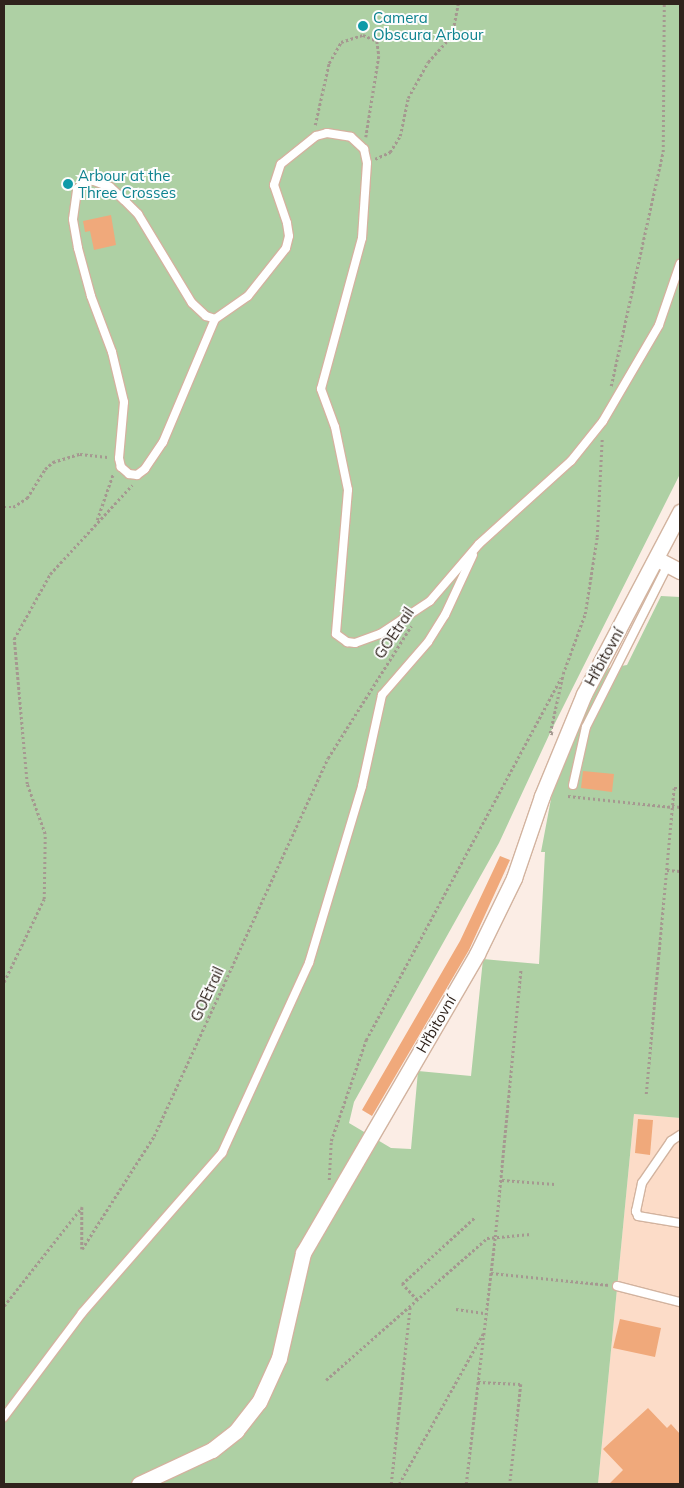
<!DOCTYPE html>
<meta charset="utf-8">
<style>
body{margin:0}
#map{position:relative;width:684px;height:1488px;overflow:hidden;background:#fbede5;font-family:Mulish,sans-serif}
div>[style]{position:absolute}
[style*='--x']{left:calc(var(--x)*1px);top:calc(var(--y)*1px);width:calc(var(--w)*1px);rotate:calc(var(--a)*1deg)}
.built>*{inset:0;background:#fcdcc8}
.green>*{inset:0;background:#aed0a4}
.building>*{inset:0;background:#f0a97b}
.path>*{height:2.5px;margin-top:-1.25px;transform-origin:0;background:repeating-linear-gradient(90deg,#a59890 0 2.5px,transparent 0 5px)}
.roads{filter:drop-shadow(1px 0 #d2b39f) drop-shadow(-1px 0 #d2b39f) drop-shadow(0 1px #d2b39f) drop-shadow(0 -1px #d2b39f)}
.lane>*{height:8px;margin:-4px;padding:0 4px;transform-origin:4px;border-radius:4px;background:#fff}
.street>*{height:15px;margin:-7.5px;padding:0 7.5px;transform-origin:7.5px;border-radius:7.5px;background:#fff}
.dots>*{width:14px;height:14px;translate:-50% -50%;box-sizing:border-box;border:2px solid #fdfdfd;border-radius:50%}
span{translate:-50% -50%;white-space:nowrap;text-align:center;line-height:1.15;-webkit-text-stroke:4px #fdfdfd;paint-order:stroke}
.culture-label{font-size:15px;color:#0d838f}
.left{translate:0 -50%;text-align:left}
.street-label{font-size:15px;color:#2f231c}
.frame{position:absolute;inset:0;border:5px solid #2f231c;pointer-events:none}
</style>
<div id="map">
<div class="built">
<i style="clip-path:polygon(634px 1114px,680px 1118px,680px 1484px,598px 1484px)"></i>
</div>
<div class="green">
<i style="clip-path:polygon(4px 4px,680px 4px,680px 474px,550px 733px,499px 843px,354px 1102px,349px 1123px,391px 1148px,411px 1149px,418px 1071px,471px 1076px,483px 959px,539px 964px,545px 852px,541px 852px,554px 783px,589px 695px,609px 668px,627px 665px,661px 596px,680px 597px,680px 1118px,634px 1114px,598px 1484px,4px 1484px)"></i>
</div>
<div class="building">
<i style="clip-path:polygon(111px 215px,116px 245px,94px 250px,90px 231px,85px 232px,83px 221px)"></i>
<i style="clip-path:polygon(583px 771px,614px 774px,612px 792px,581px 788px)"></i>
<i style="clip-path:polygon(500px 856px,510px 860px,469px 950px,372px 1116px,362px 1110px,460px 941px)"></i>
<i style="clip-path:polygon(638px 1119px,653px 1120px,650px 1155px,635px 1153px)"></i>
<i style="clip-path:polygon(620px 1319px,661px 1328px,655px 1357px,613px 1348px)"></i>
<i style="clip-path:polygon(648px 1408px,667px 1428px,671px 1424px,680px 1434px,680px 1484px,609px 1484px,623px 1470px,603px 1449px)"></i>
</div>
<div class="path">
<i style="--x:315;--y:125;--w:64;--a:-77.3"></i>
<i style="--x:329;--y:63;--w:24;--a:-60"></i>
<i style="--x:341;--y:42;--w:23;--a:-18"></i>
<i style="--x:363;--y:35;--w:15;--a:23"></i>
<i style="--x:377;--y:41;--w:15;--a:82"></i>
<i style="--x:379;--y:56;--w:82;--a:99.1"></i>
<i style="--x:375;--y:159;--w:17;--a:-25"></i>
<i style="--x:390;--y:152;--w:19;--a:-58"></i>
<i style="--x:400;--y:136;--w:39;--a:-78"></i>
<i style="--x:408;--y:98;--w:41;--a:-60.9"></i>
<i style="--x:428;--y:62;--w:36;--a:-48"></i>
<i style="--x:452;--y:35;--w:32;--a:-79"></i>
<i style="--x:611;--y:386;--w:240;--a:-77.5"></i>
<i style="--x:663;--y:152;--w:148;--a:-89.6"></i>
<i style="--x:4;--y:507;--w:9;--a:0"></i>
<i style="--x:13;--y:507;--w:17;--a:-33"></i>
<i style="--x:27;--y:498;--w:34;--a:-58"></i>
<i style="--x:45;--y:469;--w:11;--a:-41"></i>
<i style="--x:53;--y:462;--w:28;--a:-17"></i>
<i style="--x:80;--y:454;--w:30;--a:6"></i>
<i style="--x:97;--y:520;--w:49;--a:-70.8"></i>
<i style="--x:553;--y:734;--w:3;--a:-162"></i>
<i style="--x:550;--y:733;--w:60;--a:-77.6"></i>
<i style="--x:563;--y:674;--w:64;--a:-69.9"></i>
<i style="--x:585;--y:614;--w:78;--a:-81.1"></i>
<i style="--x:597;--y:537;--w:99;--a:-87.1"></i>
<i style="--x:568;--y:796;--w:105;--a:6"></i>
<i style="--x:672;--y:806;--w:8;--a:7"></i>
<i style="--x:667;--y:870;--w:13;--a:4"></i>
<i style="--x:4;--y:982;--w:92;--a:-64.3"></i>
<i style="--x:44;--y:899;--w:65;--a:-89.1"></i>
<i style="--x:45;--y:834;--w:53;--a:-109.8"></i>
<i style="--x:27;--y:784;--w:146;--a:-95.1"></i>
<i style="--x:14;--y:639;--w:74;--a:-61"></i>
<i style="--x:50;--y:574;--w:121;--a:-47.3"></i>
<i style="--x:646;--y:1094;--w:307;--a:-84.8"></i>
<i style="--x:674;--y:788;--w:6;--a:0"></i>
<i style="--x:329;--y:1180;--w:39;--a:-87"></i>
<i style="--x:331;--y:1141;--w:107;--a:-70.9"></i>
<i style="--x:366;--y:1040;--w:411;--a:-61.7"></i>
<i style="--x:502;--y:1180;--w:53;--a:4.3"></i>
<i style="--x:491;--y:1273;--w:119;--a:5.8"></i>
<i style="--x:417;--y:1300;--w:22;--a:-133"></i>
<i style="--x:402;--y:1284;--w:99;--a:-42.5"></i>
<i style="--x:4;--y:1306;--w:126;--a:-51.8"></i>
<i style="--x:82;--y:1207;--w:42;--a:90"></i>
<i style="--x:82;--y:1249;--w:134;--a:-57.5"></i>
<i style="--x:154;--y:1136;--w:416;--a:-65.3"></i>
<i style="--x:328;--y:758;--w:156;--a:-57.8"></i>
<i style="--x:456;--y:1309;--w:30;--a:8"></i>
<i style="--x:326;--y:1380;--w:215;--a:-41.4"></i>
<i style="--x:487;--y:1238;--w:44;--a:-5.2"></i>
<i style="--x:478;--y:1382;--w:43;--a:2.7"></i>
<i style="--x:521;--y:1384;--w:101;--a:96.3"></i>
<i style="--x:391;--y:1484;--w:178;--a:-83.9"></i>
<i style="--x:399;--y:1484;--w:172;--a:-60.8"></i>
<i style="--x:466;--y:1484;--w:249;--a:-83.3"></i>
<i style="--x:495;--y:1237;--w:269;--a:-84.5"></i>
</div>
<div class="roads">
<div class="lane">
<i style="--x:215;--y:319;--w:134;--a:112.9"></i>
<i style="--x:163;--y:442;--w:32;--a:124"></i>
<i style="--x:145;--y:469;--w:10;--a:143"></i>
<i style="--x:137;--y:475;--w:8;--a:-173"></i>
<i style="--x:129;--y:474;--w:11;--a:-139"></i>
<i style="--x:121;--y:467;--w:9;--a:-103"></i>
<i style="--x:119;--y:458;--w:56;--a:-84.9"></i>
<i style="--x:124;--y:402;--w:51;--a:-103.5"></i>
<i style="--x:112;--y:352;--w:60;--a:-110.6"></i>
<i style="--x:91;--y:296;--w:50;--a:-105.2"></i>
<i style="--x:78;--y:248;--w:29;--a:-100"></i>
<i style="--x:73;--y:219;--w:30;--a:-82"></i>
<i style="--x:77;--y:189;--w:13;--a:-45"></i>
<i style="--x:86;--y:180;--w:8;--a:7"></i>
<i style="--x:94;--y:181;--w:17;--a:21"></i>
<i style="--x:110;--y:187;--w:19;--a:43"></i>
<i style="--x:124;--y:200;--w:20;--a:45"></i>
<i style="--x:138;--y:214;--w:104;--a:58.8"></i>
<i style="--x:192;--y:303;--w:19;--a:43"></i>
<i style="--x:206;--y:316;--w:9;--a:18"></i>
<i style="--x:215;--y:319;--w:40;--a:-34.9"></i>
<i style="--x:248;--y:296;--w:61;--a:-51.6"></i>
<i style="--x:286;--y:248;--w:12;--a:-76"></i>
<i style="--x:289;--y:236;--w:13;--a:-99"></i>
<i style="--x:287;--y:223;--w:40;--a:-108.9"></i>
<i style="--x:274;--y:185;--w:22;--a:-72"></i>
<i style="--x:281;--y:164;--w:45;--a:-38.7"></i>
<i style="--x:316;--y:136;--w:11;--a:-15"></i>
<i style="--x:327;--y:133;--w:24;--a:9"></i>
<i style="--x:351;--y:137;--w:18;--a:43"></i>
<i style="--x:364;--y:149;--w:14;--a:78"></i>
<i style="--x:367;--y:163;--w:75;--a:93.8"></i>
<i style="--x:362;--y:238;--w:156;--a:105.2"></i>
<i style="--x:321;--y:389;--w:40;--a:69.8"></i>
<i style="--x:335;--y:427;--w:64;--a:78.3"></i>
<i style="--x:348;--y:490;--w:144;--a:94.8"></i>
<i style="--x:336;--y:634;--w:14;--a:36"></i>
<i style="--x:347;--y:642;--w:8;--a:7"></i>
<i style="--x:355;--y:643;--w:27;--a:-20"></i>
<i style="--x:380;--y:634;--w:60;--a:-33.4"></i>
<i style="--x:430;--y:601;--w:75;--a:-49.3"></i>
<i style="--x:479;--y:544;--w:124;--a:-42.1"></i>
<i style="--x:571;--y:461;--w:51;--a:-51.3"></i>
<i style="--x:603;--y:421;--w:111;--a:-59.7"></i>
<i style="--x:659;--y:325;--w:65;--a:-71"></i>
<i style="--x:573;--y:785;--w:59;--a:-77.4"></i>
<i style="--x:586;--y:727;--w:182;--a:-63.2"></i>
<i style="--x:680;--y:1135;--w:11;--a:146"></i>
<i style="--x:671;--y:1141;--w:51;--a:124.6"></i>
<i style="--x:642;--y:1183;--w:29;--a:102"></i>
<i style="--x:636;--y:1211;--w:5;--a:68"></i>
<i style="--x:638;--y:1216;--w:43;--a:9.5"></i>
<i style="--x:617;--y:1286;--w:65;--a:14.3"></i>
<i style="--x:4;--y:1417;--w:130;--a:-53.1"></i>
<i style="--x:82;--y:1313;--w:213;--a:-48.8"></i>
<i style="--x:222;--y:1153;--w:209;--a:-65.4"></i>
<i style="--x:309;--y:963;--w:185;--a:-73.3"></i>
<i style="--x:362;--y:786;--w:93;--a:-77.6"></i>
<i style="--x:382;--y:695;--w:70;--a:-49"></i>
<i style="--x:428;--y:642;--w:32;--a:-58"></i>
<i style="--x:445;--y:615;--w:66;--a:-65"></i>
</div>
<div class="street">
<i style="--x:657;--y:559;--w:26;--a:28"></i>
<i style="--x:139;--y:1484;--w:81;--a:-25"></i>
<i style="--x:212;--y:1450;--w:31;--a:-38"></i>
<i style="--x:236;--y:1431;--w:37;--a:-52"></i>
<i style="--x:259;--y:1402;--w:48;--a:-65.6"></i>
<i style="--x:279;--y:1358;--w:108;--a:-77.1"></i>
<i style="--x:303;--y:1253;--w:346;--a:-59.8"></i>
<i style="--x:477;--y:954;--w:85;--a:-64"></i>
<i style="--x:514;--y:878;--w:87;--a:-71.1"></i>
<i style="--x:542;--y:796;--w:110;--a:-67.6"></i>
<i style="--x:584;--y:694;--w:206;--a:-62.2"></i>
</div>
</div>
<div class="dots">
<i style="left:363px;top:26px;background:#0f9aa8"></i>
<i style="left:68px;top:184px;background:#0f9aa8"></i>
</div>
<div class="culture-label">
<span class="left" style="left:373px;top:26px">Camera<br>Obscura Arbour</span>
<span class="left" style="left:78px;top:184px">Arbour at the<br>Three Crosses</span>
</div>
<div class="street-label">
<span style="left:394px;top:633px;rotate:-56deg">GOEtrail</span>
<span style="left:604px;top:657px;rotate:-61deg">Hřbitovní</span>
<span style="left:207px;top:994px;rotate:-65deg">GOEtrail</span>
<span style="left:436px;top:1024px;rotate:-60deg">Hřbitovní</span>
</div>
<div class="frame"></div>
</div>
